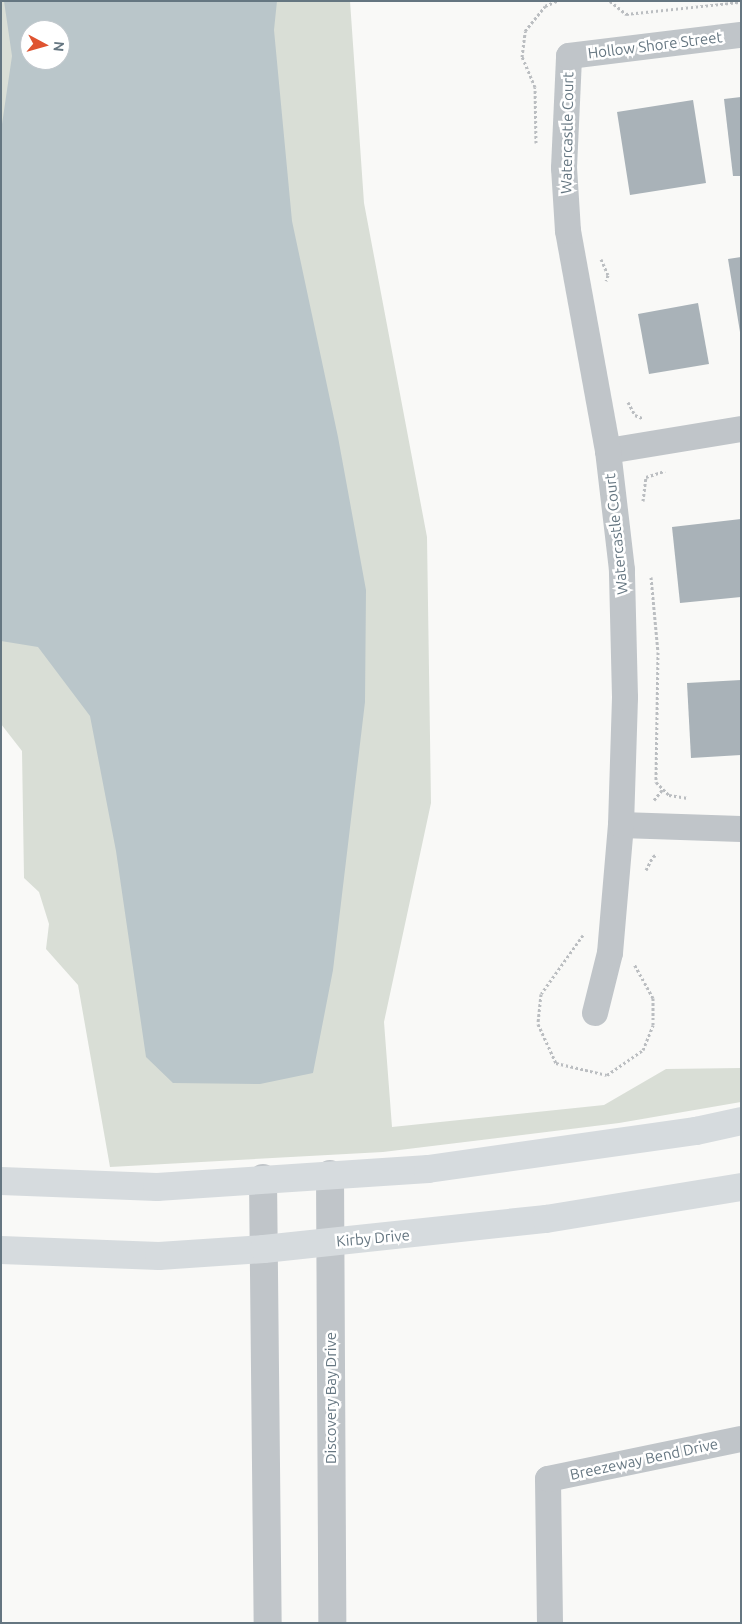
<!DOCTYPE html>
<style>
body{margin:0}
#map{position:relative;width:742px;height:1624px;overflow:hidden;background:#f9f9f7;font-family:Ubuntu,sans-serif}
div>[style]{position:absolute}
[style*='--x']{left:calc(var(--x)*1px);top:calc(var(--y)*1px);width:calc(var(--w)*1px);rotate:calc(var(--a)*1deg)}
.green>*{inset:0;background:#d9ded6}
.water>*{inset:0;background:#bac6ca}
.building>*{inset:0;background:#a9b2b8}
.path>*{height:3px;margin-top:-1.5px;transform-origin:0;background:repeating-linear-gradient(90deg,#bbbec1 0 2.5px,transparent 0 5px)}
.minor>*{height:26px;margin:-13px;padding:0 13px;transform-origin:13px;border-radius:13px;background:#c0c5c9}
.tertiary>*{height:28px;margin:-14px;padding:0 14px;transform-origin:14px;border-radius:14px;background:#c0c5c9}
.secondary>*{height:28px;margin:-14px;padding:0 14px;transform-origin:14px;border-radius:14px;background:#d6dbde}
span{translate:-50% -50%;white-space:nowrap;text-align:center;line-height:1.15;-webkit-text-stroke:5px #fff;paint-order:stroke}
.street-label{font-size:15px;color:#657681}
.frame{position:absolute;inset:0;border:2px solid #657681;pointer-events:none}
.north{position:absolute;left:20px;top:20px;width:50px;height:50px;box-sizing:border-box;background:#fff;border:1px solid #c1c8cd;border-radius:50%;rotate:96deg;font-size:14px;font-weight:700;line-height:20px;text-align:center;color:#657681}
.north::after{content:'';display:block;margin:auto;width:18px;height:22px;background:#df5431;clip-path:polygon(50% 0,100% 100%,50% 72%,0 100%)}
</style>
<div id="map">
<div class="green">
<i style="clip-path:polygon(evenodd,1px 1px,350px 1px,364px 203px,427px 537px,431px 803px,384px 1022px,392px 1127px,604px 1105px,666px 1069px,741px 1068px,741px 1102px,619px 1123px,383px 1152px,110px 1167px,78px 985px,46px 949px,49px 924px,39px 892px,24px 878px,22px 751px,1px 724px,1px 1px,30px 30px,60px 30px,60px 60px,30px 60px,30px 30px)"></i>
</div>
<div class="water">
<i style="clip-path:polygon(evenodd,4px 1px,277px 1px,274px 30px,292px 221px,338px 437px,366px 590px,365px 702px,333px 970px,313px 1073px,260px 1084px,173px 1083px,146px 1057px,116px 851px,90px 716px,38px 647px,1px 641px,1px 131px,12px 56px,4px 1px,30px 30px,60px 30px,60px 60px,30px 60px,30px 30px)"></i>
</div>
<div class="building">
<i style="clip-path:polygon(741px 97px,741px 176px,733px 176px,724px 99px)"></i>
<i style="clip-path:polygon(693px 100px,706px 183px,630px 195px,617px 112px)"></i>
<i style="clip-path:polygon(741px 257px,741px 332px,740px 332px,728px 259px)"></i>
<i style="clip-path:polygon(698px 303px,709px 364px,649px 374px,638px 314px)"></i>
<i style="clip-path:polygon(741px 519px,741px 597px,680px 603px,672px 527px)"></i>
<i style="clip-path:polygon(741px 680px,741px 755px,691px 758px,687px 683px)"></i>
</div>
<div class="path">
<i style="--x:610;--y:1;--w:21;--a:39"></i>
<i style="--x:626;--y:14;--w:116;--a:-6"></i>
<i style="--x:536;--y:143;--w:56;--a:-91"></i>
<i style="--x:535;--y:87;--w:33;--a:-113"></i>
<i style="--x:522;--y:57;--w:26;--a:-83"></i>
<i style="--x:525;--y:31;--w:32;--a:-51"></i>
<i style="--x:545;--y:6;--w:13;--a:-23"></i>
<i style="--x:601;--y:259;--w:17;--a:66"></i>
<i style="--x:608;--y:275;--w:6;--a:108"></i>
<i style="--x:628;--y:402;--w:15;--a:62"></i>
<i style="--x:635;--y:415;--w:8;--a:23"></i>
<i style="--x:643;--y:501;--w:24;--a:-83"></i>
<i style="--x:646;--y:477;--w:20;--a:-18"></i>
<i style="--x:651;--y:577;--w:75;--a:84.7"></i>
<i style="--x:658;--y:652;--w:130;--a:90.9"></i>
<i style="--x:656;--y:782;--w:18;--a:45"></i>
<i style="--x:669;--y:795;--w:19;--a:9"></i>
<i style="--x:654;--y:800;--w:14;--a:-51"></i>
<i style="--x:646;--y:870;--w:16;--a:-63"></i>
<i style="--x:653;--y:856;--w:5;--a:-11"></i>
<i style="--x:583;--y:935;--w:72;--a:125.4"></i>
<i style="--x:541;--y:994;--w:30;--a:96"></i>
<i style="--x:538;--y:1024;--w:43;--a:65.2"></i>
<i style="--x:556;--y:1063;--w:52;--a:13.2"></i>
<i style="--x:607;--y:1075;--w:44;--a:-34.8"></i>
<i style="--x:643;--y:1050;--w:27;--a:-68"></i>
<i style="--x:653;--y:1025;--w:27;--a:-90"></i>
<i style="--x:653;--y:998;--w:38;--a:-119"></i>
</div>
<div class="minor">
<i style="--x:608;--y:451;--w:135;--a:-9.4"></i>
<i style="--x:621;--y:825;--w:120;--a:1.9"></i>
<i style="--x:595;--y:1013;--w:62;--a:-76"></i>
<i style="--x:610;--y:953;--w:128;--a:-85.1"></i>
<i style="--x:621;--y:825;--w:128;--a:-88.2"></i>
<i style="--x:625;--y:697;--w:127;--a:-91.4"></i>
<i style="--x:622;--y:570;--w:120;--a:-96.7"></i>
<i style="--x:608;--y:451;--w:224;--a:-100.3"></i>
<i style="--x:568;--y:231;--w:63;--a:-93.6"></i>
<i style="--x:564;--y:168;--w:112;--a:-87.4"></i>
<i style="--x:569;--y:56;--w:173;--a:-7"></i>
<i style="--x:550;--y:1623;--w:144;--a:-90.8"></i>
<i style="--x:548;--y:1479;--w:197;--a:-11.7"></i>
</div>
<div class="tertiary">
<i style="--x:330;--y:1174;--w:449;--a:89.7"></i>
<i style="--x:263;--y:1178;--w:445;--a:89.4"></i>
</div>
<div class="secondary">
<i style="--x:1;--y:1181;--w:156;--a:2.2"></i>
<i style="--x:157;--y:1187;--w:272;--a:-3.8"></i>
<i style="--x:428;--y:1169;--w:271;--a:-8.1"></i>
<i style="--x:696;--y:1131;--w:46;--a:-12.5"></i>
<i style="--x:1;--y:1250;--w:158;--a:2.2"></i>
<i style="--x:159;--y:1256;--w:105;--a:-3.8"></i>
<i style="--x:264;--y:1249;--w:284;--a:-6.1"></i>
<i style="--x:546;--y:1219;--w:198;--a:-9.3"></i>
</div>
<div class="street-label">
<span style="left:655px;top:45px;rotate:-7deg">Hollow Shore Street</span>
<span style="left:567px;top:133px;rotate:-89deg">Watercastle Court</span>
<span style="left:616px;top:534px;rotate:-96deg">Watercastle Court</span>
<span style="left:373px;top:1238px;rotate:-5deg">Kirby Drive</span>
<span style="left:331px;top:1398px;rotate:-90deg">Discovery Bay Drive</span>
<span style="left:644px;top:1459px;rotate:-12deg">Breezeway Bend Drive</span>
</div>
<div class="frame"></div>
<div class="north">N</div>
</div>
